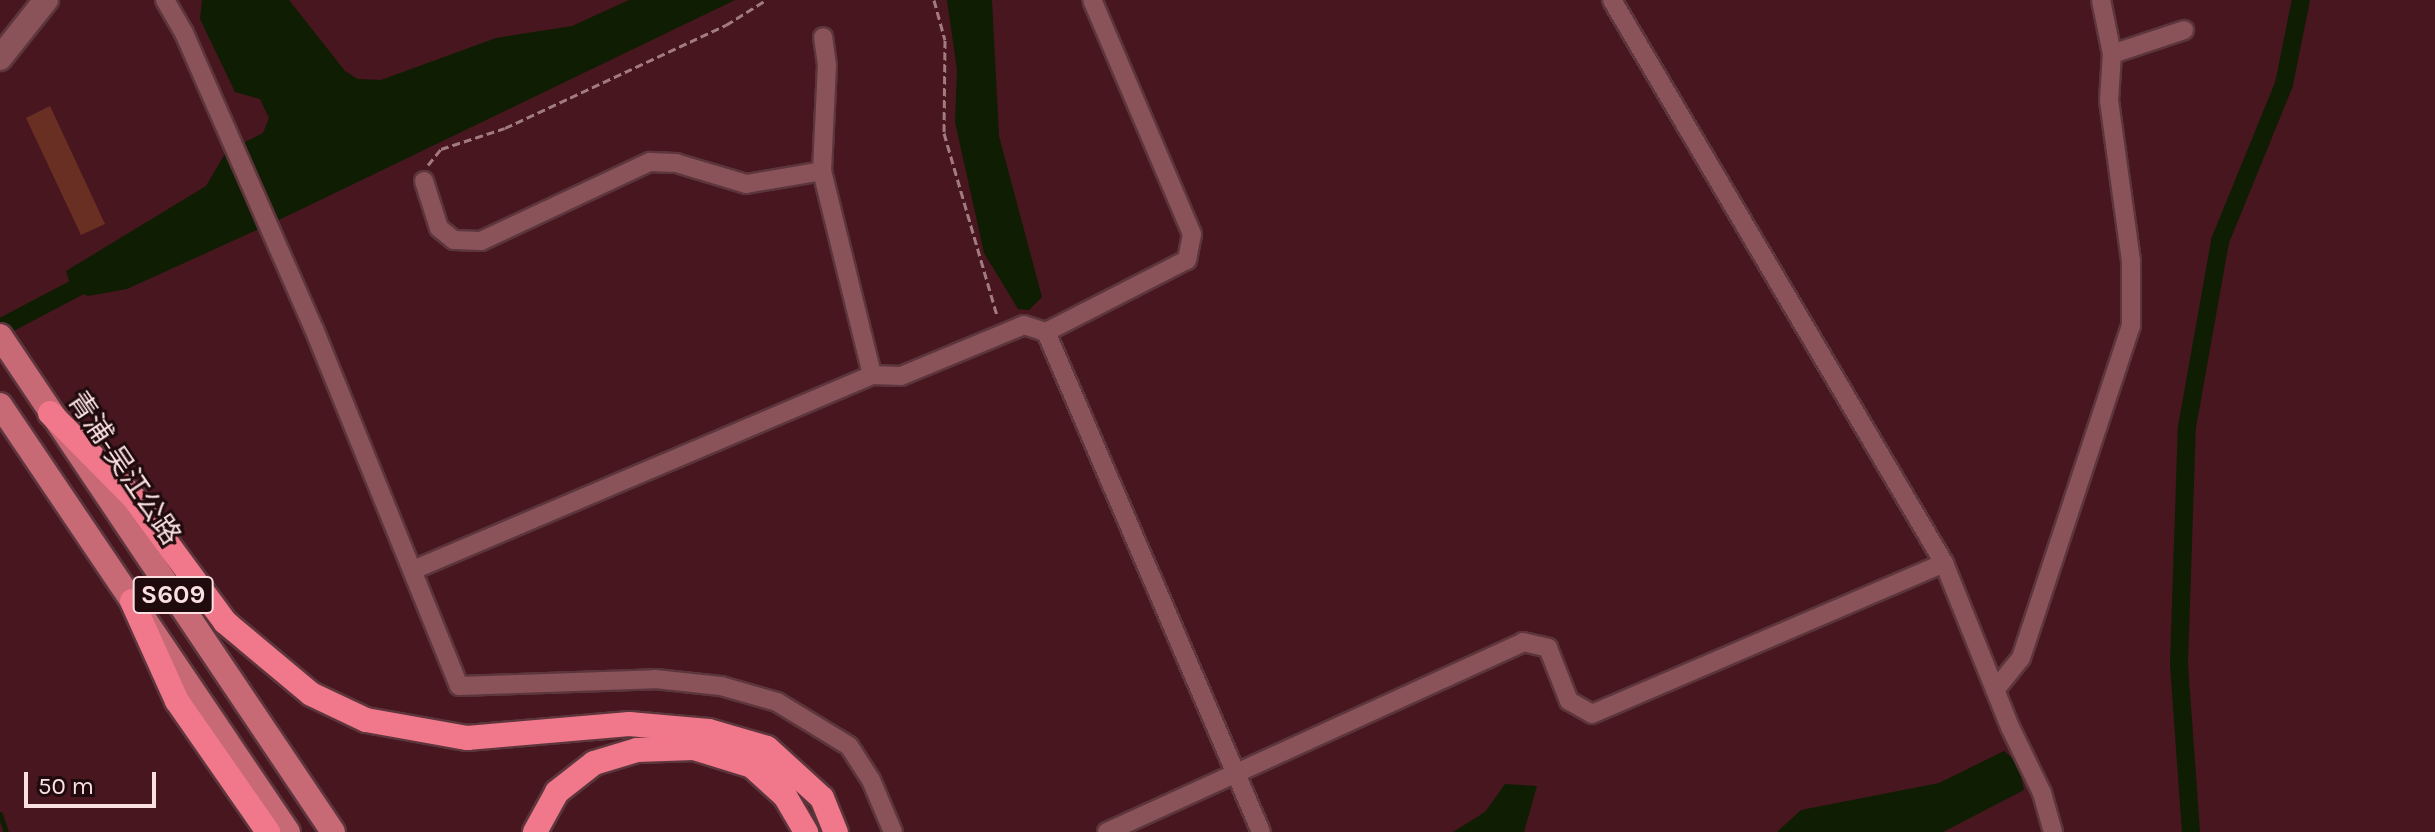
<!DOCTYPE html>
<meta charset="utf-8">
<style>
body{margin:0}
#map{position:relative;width:2435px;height:832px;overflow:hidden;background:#47161f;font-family:Karla,"Noto Sans SC",sans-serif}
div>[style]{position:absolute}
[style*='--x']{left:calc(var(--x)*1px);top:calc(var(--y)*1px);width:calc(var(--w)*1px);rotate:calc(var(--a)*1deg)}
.water>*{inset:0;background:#0f1d02}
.stream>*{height:5px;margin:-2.5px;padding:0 2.5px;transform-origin:2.5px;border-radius:2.5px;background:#0f1d02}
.canal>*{height:18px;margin:-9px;padding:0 9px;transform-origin:9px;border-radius:9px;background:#0f1d02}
.building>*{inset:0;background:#6a2f23}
.path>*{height:3px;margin-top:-1.5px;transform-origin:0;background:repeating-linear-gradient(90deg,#a17b80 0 8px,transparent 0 12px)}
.roads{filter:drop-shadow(2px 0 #5c363c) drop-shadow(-2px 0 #5c363c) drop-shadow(0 2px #5c363c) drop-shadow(0 -2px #5c363c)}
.street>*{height:18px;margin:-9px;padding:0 9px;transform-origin:9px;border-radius:9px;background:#8a5259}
.secondary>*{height:24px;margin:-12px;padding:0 12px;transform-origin:12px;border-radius:12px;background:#8a5259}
.primary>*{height:24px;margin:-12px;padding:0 12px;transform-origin:12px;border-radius:12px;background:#c86976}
.highway>*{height:24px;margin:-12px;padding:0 12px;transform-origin:12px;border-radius:12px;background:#f1788a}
span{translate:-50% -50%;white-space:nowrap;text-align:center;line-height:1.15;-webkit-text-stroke:6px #1f0a0d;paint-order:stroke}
.shield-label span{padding:2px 6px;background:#1f0a0d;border:2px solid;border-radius:6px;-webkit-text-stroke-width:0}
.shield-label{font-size:26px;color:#fbe0e2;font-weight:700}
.street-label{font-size:28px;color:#fbe0e2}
.scale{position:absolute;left:24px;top:772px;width:132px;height:36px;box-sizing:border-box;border:4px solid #fbe0e2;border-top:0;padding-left:10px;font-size:24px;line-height:28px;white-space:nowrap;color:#fbe0e2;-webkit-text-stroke:6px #1f0a0d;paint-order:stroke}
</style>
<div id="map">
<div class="water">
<i style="clip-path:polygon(202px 0,289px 0,345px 71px,358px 79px,381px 80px,496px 38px,572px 26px,629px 0,735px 0,281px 219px,127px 289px,88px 296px,72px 290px,66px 271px,206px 186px,226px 152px,263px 133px,269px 118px,260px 99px,235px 92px,200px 19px)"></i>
<i style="clip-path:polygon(947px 0,992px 0,999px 136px,1042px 297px,1029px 310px,1018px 309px,984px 253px,955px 122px,957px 70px)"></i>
<i style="clip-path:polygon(2004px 751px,2018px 763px,2024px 790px,1943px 832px,1777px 832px,1801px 810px,1939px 783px)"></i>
<i style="clip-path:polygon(1505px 784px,1537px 786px,1524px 832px,1453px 832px,1485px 812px)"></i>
</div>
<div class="stream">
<i style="--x:0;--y:814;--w:19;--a:72"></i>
</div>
<div class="canal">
<i style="--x:0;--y:328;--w:105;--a:-27.8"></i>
<i style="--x:2191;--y:832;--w:168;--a:-94.1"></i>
<i style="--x:2179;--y:664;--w:237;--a:-88.1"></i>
<i style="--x:2187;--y:427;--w:189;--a:-79.9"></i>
<i style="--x:2220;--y:241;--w:170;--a:-67.8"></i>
<i style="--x:2284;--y:84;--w:86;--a:-78.6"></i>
</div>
<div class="building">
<i style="clip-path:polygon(50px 106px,105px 224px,81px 235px,26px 118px)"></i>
</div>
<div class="path">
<i style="--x:934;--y:0;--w:41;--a:74.6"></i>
<i style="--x:945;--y:40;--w:93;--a:90.6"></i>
<i style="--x:944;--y:133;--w:191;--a:73.8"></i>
<i style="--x:428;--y:165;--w:21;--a:-51"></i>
<i style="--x:441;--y:149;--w:67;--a:-18.2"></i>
<i style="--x:505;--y:128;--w:244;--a:-25"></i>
<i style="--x:726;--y:25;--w:47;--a:-32"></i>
</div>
<div class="roads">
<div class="street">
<i style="--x:165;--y:0;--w:38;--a:60"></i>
<i style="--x:184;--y:33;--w:323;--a:66.3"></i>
<i style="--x:314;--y:329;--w:385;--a:67.9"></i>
<i style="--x:459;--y:686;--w:196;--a:-2"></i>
<i style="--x:655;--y:679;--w:66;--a:6.1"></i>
<i style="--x:721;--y:686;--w:58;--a:15.9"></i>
<i style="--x:777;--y:702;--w:84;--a:31.4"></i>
<i style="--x:849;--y:746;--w:40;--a:57.1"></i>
<i style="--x:871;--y:780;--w:56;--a:67.1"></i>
<i style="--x:1612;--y:0;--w:654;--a:59.47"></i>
<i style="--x:1944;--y:563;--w:177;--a:68.1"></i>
<i style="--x:2010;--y:727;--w:73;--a:64.1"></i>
<i style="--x:2042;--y:793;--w:41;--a:74.2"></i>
<i style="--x:2112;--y:54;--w:76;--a:-18.4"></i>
<i style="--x:822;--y:171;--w:106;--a:-87.3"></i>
<i style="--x:827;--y:65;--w:28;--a:-98"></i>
<i style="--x:424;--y:181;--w:49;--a:72.3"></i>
<i style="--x:439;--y:228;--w:19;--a:39"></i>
<i style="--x:454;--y:240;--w:27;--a:2"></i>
<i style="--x:481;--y:241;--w:187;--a:-25.1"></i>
<i style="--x:650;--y:162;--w:26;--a:2"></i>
<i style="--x:676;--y:163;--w:73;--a:16.7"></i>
<i style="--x:746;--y:184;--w:77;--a:-9.7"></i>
<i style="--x:822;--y:171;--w:210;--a:76.2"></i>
<i style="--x:1046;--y:332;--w:544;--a:66.73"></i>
<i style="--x:413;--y:570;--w:499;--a:-23"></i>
<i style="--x:872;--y:375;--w:29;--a:2"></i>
<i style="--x:901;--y:376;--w:133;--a:-22.5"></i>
<i style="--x:1024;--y:325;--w:23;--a:18"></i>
<i style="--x:1046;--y:332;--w:158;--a:-27.1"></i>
<i style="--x:1187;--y:260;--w:26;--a:-79"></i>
<i style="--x:1192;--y:234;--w:254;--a:-113.1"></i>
<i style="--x:1995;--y:690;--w:41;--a:-50.9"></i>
<i style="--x:2021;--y:658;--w:350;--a:-71.7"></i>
<i style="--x:2131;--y:326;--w:65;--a:-90"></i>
<i style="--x:2131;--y:261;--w:162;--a:-97.8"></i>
<i style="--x:2109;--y:100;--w:46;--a:-86.3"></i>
<i style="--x:2112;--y:54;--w:55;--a:-101.5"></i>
<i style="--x:1107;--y:832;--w:457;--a:-24.5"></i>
<i style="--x:1523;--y:642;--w:26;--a:13"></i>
<i style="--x:1548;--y:648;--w:57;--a:68.4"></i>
<i style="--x:1569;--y:701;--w:26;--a:29"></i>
<i style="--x:1592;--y:714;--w:383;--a:-23.2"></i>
</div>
<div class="secondary">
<i style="--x:0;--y:58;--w:74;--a:-51.6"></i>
</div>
<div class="primary">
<i style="--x:0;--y:336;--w:597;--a:56.12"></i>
<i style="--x:0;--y:405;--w:515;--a:56"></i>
</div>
<div class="highway">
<i style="--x:50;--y:413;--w:120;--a:45.3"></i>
<i style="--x:134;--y:498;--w:154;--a:53.7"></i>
<i style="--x:225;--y:622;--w:112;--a:39.9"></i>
<i style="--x:311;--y:694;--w:61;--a:25.3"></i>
<i style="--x:366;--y:720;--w:103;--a:10.1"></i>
<i style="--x:467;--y:738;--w:163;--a:-4.9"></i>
<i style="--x:629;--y:724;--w:80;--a:5"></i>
<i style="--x:709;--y:731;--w:60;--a:16.3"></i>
<i style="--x:767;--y:748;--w:74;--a:42.3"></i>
<i style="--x:822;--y:798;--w:37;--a:68"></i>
<i style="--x:132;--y:601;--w:110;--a:65.8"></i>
<i style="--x:177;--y:701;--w:160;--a:55.2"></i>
<i style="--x:535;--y:832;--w:46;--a:-61.2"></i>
<i style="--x:557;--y:792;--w:47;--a:-38.1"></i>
<i style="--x:594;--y:763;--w:45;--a:-16.8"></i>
<i style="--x:637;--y:750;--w:57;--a:-2"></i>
<i style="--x:694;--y:748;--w:61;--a:17.2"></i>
<i style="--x:752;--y:766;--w:45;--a:42.3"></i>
<i style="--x:785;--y:796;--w:42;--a:59.7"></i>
</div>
</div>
<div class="shield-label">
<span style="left:173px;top:595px">S609</span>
</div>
<div class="street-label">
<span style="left:124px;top:468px;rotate:56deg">青浦-吴江公路</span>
</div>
<div class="scale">50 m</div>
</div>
